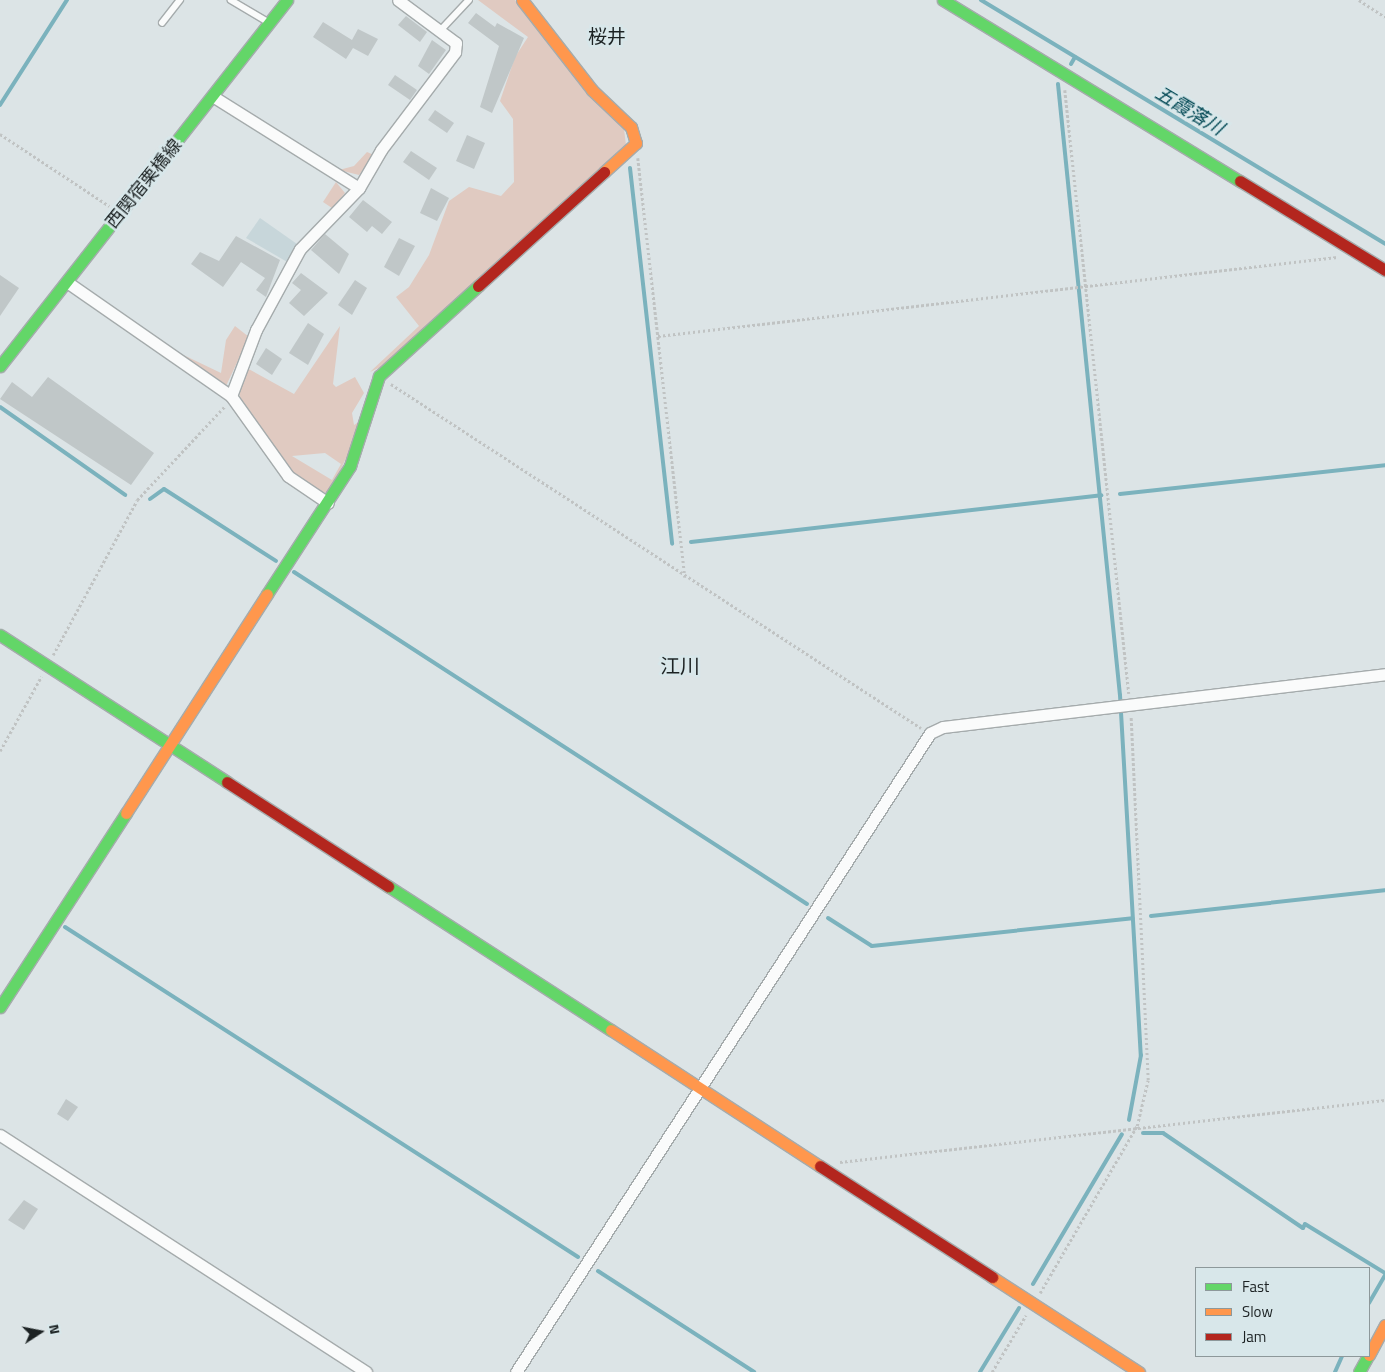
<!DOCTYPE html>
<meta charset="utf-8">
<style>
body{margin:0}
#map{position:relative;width:1385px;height:1372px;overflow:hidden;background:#dce4e6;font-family:"Titillium Web","Noto Sans JP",sans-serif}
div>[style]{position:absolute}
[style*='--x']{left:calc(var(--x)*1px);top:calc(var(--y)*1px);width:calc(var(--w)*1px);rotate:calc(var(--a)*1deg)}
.built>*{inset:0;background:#c7d6da}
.green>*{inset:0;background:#e0cac1}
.stream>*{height:4px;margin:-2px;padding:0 2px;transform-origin:2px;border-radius:2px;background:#7bb2bd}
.building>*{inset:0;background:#c0c7c8}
.path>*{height:2.5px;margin-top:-1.25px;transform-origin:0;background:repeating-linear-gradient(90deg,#c0c3c3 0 2.5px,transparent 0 5px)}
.roads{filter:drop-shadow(1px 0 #a5abac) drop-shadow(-1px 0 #a5abac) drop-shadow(0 1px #a5abac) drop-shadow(0 -1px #a5abac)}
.lane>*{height:5.5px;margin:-2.75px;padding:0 2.75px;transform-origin:2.75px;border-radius:2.75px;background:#fafbfb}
.street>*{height:11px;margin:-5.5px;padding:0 5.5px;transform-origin:5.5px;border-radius:5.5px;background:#fafbfb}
.fast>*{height:11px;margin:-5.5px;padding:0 5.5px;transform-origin:5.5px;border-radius:5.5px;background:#63d668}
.slow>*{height:11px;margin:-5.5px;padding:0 5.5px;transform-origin:5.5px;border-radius:5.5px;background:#ff974d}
.jam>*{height:11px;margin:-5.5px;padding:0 5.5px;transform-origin:5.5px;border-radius:5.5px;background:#b3261e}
span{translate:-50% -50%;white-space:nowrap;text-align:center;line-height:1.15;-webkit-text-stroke:5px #d8e7ea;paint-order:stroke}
.street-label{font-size:18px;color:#1c2223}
.neighbourhood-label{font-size:19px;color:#1c2223}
.water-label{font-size:19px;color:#034955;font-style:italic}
.quarter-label{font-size:20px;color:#1c2223}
.legend{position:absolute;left:1195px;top:1267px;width:175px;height:90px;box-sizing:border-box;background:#d8e7ea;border:1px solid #8d989a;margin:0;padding:6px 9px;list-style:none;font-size:15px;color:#1c2223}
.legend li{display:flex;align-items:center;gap:10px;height:25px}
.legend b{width:25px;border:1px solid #8d989a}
.north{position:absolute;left:15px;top:1307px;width:50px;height:50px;-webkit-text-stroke:4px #d8e7ea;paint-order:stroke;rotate:79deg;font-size:14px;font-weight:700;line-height:20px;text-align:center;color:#1c2223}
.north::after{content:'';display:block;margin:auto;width:18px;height:22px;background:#1c2223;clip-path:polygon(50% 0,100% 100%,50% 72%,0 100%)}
</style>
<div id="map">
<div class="built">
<i style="clip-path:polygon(260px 218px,297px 244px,289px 263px,246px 238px)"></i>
</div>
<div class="green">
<i style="clip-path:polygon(478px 0,515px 0,623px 121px,626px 145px,383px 366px,370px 372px,419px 326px,396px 297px,409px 287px,429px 255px,449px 201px,469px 187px,501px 196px,514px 182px,513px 119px,500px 101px,515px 57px,528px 37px)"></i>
<i style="clip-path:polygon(367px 152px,374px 155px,359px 175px,339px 170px,354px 166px)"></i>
<i style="clip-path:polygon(336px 182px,345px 193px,332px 208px,323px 202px)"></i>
<i style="clip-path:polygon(235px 326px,249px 337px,226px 386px,173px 350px,221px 373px,226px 340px)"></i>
<i style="clip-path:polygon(evenodd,340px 326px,333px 384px,336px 387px,355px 377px,364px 393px,352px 413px,354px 425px,365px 418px,330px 492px,319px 493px,296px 477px,240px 399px,239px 389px,245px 367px,294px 394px,340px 326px,325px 453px,341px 464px,332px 480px,292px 456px,325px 453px)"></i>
</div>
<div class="stream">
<i style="--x:981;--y:0;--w:472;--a:31.1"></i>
<i style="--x:1071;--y:64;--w:8;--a:-60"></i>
<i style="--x:1058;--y:84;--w:614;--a:84.21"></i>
<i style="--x:1120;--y:695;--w:361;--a:86.7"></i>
<i style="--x:1141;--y:1055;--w:66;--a:100.5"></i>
<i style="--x:0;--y:105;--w:125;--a:-57.5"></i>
<i style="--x:630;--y:168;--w:378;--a:83.6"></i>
<i style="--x:0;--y:407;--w:153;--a:35.1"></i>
<i style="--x:1120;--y:494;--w:267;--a:-6.2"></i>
<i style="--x:150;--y:499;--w:17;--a:-36"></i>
<i style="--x:164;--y:489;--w:133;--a:32.7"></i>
<i style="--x:691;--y:542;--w:413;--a:-6.5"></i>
<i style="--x:294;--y:572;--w:611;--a:32.91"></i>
<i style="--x:1151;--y:916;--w:235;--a:-6.3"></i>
<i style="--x:828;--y:918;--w:52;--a:32.5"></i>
<i style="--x:872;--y:946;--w:262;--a:-6.1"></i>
<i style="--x:65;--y:927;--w:610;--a:32.75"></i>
<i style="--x:1143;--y:1133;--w:20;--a:0"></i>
<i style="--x:1163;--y:1133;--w:169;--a:34.2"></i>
<i style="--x:1303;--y:1228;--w:4;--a:-63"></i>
<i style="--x:1305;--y:1224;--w:94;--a:31.5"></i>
<i style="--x:598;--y:1271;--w:186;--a:32.9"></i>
<i style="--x:1033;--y:1284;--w:174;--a:-59.3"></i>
<i style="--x:1369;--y:1303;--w:32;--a:-60"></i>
<i style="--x:980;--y:1372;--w:75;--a:-58.6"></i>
<i style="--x:1335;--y:1372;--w:17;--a:-66"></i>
</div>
<div class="building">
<i style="clip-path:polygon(476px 13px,495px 27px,497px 23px,524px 38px,492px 113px,480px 107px,499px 46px,468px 23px)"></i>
<i style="clip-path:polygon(406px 16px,427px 32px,420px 42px,398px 25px)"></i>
<i style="clip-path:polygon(323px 22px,352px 40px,358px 29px,378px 39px,368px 56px,353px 48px,346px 59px,313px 37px)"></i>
<i style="clip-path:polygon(432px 40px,446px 50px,429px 74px,418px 66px)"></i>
<i style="clip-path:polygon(395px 75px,417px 90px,410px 100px,388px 85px)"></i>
<i style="clip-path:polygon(435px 110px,454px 123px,447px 133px,428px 120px)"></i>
<i style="clip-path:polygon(467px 135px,485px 143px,474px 169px,456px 161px)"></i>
<i style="clip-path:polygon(411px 151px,437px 168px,429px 180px,403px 162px)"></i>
<i style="clip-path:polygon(431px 188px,449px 198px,437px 221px,420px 213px)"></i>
<i style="clip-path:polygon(363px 200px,392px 222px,382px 234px,372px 226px,367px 232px,349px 217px)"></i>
<i style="clip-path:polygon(325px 234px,349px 254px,339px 274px,311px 250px)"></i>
<i style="clip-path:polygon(236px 236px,280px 260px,266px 297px,256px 290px,265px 278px,241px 262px,223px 287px,191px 264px,200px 252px,219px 261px)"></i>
<i style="clip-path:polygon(399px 238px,415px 246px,399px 276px,384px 267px)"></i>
<i style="clip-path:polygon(301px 273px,328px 293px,304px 316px,289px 303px,301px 290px,292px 283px)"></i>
<i style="clip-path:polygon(0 275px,19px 288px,0 316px)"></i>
<i style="clip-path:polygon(355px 280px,367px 288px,352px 315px,338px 305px)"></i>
<i style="clip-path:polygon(308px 323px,324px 334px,308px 365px,289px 353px)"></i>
<i style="clip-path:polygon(266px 348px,282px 359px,272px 375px,256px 364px)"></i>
<i style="clip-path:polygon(48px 377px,154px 453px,131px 485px,0 399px,12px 382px,32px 397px)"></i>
<i style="clip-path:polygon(66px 1099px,78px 1107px,68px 1121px,57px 1114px)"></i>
<i style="clip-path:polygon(24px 1200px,38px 1209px,24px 1230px,8px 1220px)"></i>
</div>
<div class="path">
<i style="--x:1359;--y:0;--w:31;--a:33"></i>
<i style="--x:1065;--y:90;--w:607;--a:83.95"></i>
<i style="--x:0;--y:134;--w:131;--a:33.4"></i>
<i style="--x:638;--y:158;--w:422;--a:83.6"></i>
<i style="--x:658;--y:336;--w:684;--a:-6.64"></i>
<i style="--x:391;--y:384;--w:632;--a:32.99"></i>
<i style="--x:53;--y:655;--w:176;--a:-61.5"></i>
<i style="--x:137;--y:500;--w:129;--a:-46.9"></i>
<i style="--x:0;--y:751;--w:85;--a:-61"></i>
<i style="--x:840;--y:1162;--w:549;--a:-6.49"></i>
<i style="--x:1040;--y:1293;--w:193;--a:-59.9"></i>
<i style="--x:1137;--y:1126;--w:47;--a:-76.6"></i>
<i style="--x:1148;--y:1080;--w:363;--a:-92.7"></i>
<i style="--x:992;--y:1372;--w:66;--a:-59.2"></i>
</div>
<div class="roads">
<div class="lane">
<i style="--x:231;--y:0;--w:43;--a:30.7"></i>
<i style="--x:162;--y:23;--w:29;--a:-52"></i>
<i style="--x:440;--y:31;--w:42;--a:-46.9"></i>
</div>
<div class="street">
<i style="--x:214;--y:97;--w:171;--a:32.1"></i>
<i style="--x:67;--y:282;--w:200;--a:34.8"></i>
<i style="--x:231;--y:396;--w:98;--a:54.5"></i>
<i style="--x:288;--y:476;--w:48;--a:34"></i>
<i style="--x:231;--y:396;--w:71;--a:-69.3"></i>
<i style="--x:256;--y:330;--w:92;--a:-61.5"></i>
<i style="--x:300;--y:249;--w:85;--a:-46"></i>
<i style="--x:359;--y:188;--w:44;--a:-59.9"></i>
<i style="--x:381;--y:150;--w:123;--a:-52.9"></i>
<i style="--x:455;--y:52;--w:9;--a:-84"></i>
<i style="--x:456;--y:43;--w:72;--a:-143.4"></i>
<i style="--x:0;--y:1135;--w:436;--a:32.9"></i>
<i style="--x:516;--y:1372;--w:761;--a:-57.06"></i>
<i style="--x:930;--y:733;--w:14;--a:-25"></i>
<i style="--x:943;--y:727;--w:445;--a:-6.8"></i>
</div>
<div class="fast">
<i style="--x:943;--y:0;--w:348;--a:31.4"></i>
<i style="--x:0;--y:366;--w:465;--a:-51.9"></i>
<i style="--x:267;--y:594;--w:153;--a:-57"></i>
<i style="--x:350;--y:466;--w:95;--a:-72.1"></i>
<i style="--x:379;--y:376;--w:134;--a:-42.3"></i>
<i style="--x:0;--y:635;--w:270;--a:32.9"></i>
<i style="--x:388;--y:886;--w:265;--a:32.9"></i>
<i style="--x:0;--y:1007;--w:231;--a:-57"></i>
<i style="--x:1359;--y:1372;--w:18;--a:-61"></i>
</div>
<div class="slow">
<i style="--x:522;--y:0;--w:114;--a:52.1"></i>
<i style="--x:592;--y:90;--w:54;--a:43.5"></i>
<i style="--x:631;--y:127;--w:17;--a:73"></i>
<i style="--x:636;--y:143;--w:43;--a:137.8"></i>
<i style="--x:126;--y:813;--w:260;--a:-57.2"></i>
<i style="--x:611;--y:1030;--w:249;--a:33.1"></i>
<i style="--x:992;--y:1277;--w:175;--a:32.9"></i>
<i style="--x:1369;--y:1355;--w:34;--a:-62"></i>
</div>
<div class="jam">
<i style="--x:1240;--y:181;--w:170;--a:31.5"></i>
<i style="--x:478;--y:286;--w:170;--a:-42.1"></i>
<i style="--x:227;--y:782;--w:192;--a:32.9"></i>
<i style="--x:820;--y:1166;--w:205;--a:32.8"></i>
</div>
</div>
<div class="street-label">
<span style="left:144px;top:184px;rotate:-51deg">西関宿栗橋線</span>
</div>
<div class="neighbourhood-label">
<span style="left:607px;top:36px">桜井</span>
</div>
<div class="water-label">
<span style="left:1190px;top:110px;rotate:31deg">五霞落川</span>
</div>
<div class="quarter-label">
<span style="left:680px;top:665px">江川</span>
</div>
<ul class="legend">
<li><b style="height:6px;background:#63d668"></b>Fast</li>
<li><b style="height:6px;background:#ff974d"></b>Slow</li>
<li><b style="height:6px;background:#b3261e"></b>Jam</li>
</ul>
<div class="north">N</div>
</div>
